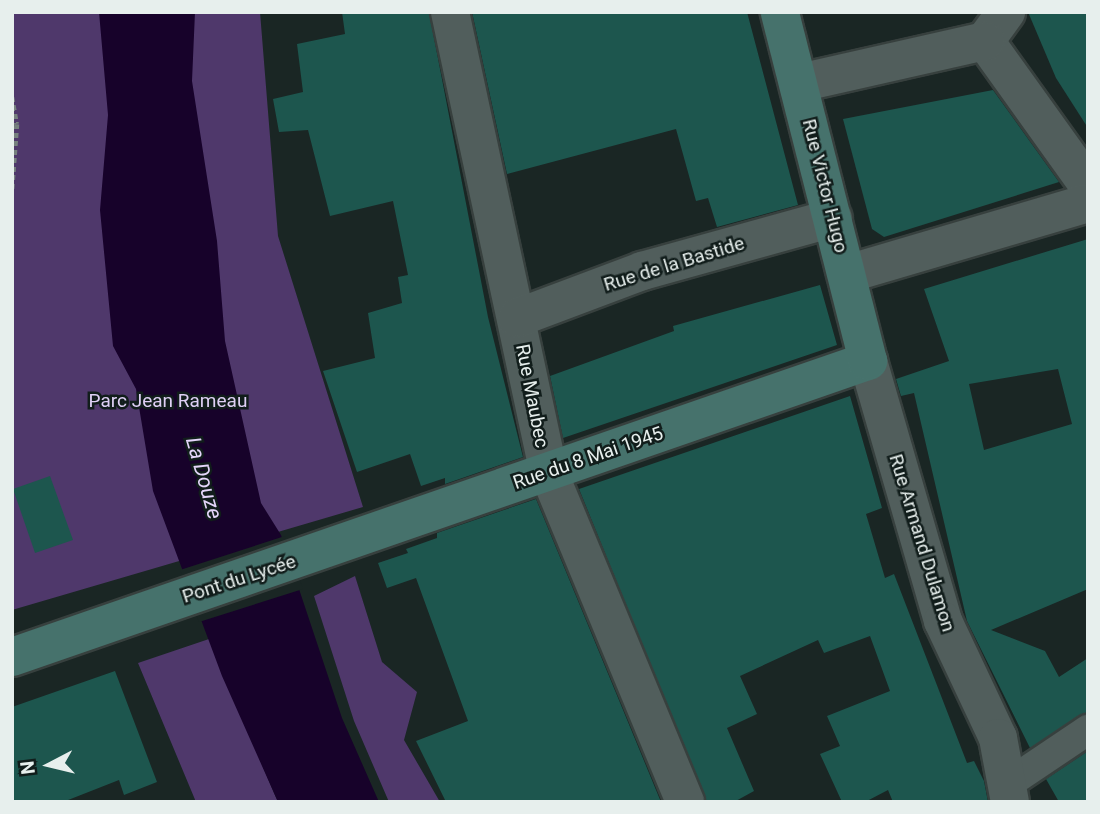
<!DOCTYPE html>
<meta charset="utf-8">
<style>
body{margin:0}
#map{position:relative;width:1100px;height:814px;overflow:hidden;background:#1a2624;font-family:Roboto,sans-serif}
div>[style]{position:absolute}
[style*='--x']{left:calc(var(--x)*1px);top:calc(var(--y)*1px);width:calc(var(--w)*1px);rotate:calc(var(--a)*1deg)}
.green>*{inset:0;background:#4f386b}
.water>*{inset:0;background:#17022a}
.pier>*{inset:0;background:#1a2624}
.building>*{inset:0;background:#1d564e}
.path>*{height:4.5px;margin-top:-2.25px;transform-origin:0;background:repeating-linear-gradient(90deg,#76807e 0 5px,transparent 0 8.5px)}
.roads{filter:drop-shadow(2px 0 #37403e) drop-shadow(-2px 0 #37403e) drop-shadow(0 2px #37403e) drop-shadow(0 -2px #37403e)}
.pedestrian>*{height:30px;margin:-15px;padding:0 15px;transform-origin:15px;border-radius:15px;background:#515e5c}
.minor>*{height:38px;margin:-19px;padding:0 19px;transform-origin:19px;border-radius:19px;background:#515e5c}
.secondary>*{height:38px;margin:-19px;padding:0 19px;transform-origin:19px;border-radius:19px;background:#46726c}
span{translate:-50% -50%;white-space:nowrap;text-align:center;line-height:1.15;-webkit-text-stroke:5px #111d1b;paint-order:stroke}
.street-label{font-size:19px;color:#e7efed}
.park-label{font-size:19px;color:#dfd0f5}
.water-label{font-size:21px;color:#e5d6fb;font-style:italic}
.frame{position:absolute;inset:0;border:14px solid #e7efed;pointer-events:none}
.north{position:absolute;left:14px;top:730px;width:70px;height:70px;-webkit-text-stroke:5px #111d1b;paint-order:stroke;rotate:263deg;font-size:19px;font-weight:700;line-height:28px;text-align:center;color:#e7efed}
.north::after{content:'';display:block;margin:auto;width:24px;height:32px;background:#e7efed;clip-path:polygon(50% 0,100% 100%,50% 72%,0 100%)}
</style>
<div id="map">
<div class="green">
<i style="clip-path:polygon(12px 12px,260px 12px,278px 236px,363px 507px,12px 610px)"></i>
<i style="clip-path:polygon(355px 576px,382px 662px,417px 692px,404px 740px,440px 802px,389px 802px,354px 721px,314px 596px)"></i>
<i style="clip-path:polygon(209px 639px,274px 793px,278px 802px,196px 802px,138px 663px)"></i>
</div>
<div class="water">
<i style="clip-path:polygon(99px 12px,195px 12px,192px 81px,217px 241px,225px 341px,261px 503px,281px 535px,342px 718px,379px 802px,278px 802px,222px 676px,153px 491px,136px 389px,113px 346px,100px 210px,108px 115px)"></i>
</div>
<div class="pier">
<i style="clip-path:polygon(285px 536px,303px 589px,199px 622px,180px 570px)"></i>
</div>
<div class="building">
<i style="clip-path:polygon(342px 12px,429px 12px,488px 317px,523px 457px,445px 484px,445px 478px,421px 486px,410px 454px,357px 472px,323px 371px,375px 358px,368px 313px,402px 303px,398px 277px,408px 275px,393px 201px,330px 216px,308px 130px,279px 132px,273px 99px,303px 92px,297px 44px,345px 34px)"></i>
<i style="clip-path:polygon(472px 12px,747px 12px,798px 205px,717px 227px,708px 198px,696px 201px,676px 129px,507px 174px)"></i>
<i style="clip-path:polygon(1028px 12px,1088px 12px,1088px 128px,1056px 78px)"></i>
<i style="clip-path:polygon(993px 90px,1059px 182px,884px 237px,872px 229px,843px 119px)"></i>
<i style="clip-path:polygon(evenodd,1088px 239px,1088px 589px,991px 630px,1045px 651px,1059px 677px,1088px 658px,1088px 713px,1030px 748px,967px 621px,914px 393px,901px 396px,896px 379px,949px 361px,924px 289px,1088px 239px,1058px 369px,1072px 424px,984px 450px,969px 384px,1058px 369px)"></i>
<i style="clip-path:polygon(820px 285px,837px 345px,563px 438px,550px 376px,674px 331px,673px 326px)"></i>
<i style="clip-path:polygon(850px 396px,882px 508px,866px 514px,885px 578px,894px 574px,967px 763px,974px 761px,984px 781px,988px 802px,893px 802px,888px 790px,865px 802px,842px 802px,820px 754px,840px 746px,827px 716px,890px 691px,870px 636px,824px 653px,818px 640px,740px 676px,757px 714px,727px 728px,754px 791px,734px 802px,706px 802px,579px 489px)"></i>
<i style="clip-path:polygon(50px 476px,73px 540px,35px 553px,13px 489px)"></i>
<i style="clip-path:polygon(536px 499px,661px 802px,446px 802px,416px 741px,468px 721px,416px 578px,387px 588px,378px 563px,408px 553px,406px 549px,437px 538px,437px 533px)"></i>
<i style="clip-path:polygon(115px 671px,157px 782px,124px 795px,119px 780px,63px 802px,12px 802px,12px 707px)"></i>
<i style="clip-path:polygon(1088px 751px,1088px 802px,1059px 802px,1046px 779px)"></i>
</div>
<div class="path">
<i style="--x:12;--y:97;--w:27;--a:80"></i>
<i style="--x:17;--y:124;--w:66;--a:94.3"></i>
</div>
<div class="roads">
<div class="pedestrian">
<i style="--x:1006;--y:785;--w:99;--a:-33.9"></i>
</div>
<div class="minor">
<i style="--x:450;--y:12;--w:469;--a:77.9"></i>
<i style="--x:548;--y:471;--w:358;--a:67.5"></i>
<i style="--x:985;--y:41;--w:177;--a:54.4"></i>
<i style="--x:985;--y:41;--w:36;--a:-54"></i>
<i style="--x:799;--y:83;--w:191;--a:-12.7"></i>
<i style="--x:847;--y:274;--w:251;--a:-16.4"></i>
<i style="--x:517;--y:318;--w:134;--a:-20.6"></i>
<i style="--x:642;--y:271;--w:198;--a:-15.5"></i>
<i style="--x:868;--y:361;--w:271;--a:73.9"></i>
<i style="--x:943;--y:621;--w:129;--a:64.8"></i>
<i style="--x:998;--y:738;--w:65;--a:79.4"></i>
</div>
<div class="secondary">
<i style="--x:12;--y:657;--w:906;--a:-19.08"></i>
<i style="--x:868;--y:361;--w:360;--a:-104.2"></i>
</div>
</div>
<div class="street-label">
<span style="left:825px;top:186px;rotate:76deg">Rue Victor Hugo</span>
<span style="left:674px;top:264px;rotate:-17deg">Rue de la Bastide</span>
<span style="left:532px;top:396px;rotate:79deg">Rue Maubec</span>
<span style="left:588px;top:458px;rotate:-19deg">Rue du 8 Mai 1945</span>
<span style="left:922px;top:543px;rotate:73deg">Rue Armand Dulamon</span>
<span style="left:239px;top:579px;rotate:-18deg">Pont du Lycée</span>
</div>
<div class="park-label">
<span style="left:168px;top:401px">Parc Jean Rameau</span>
</div>
<div class="water-label">
<span style="left:204px;top:478px;rotate:74deg">La Douze</span>
</div>
<div class="frame"></div>
<div class="north">N</div>
</div>
